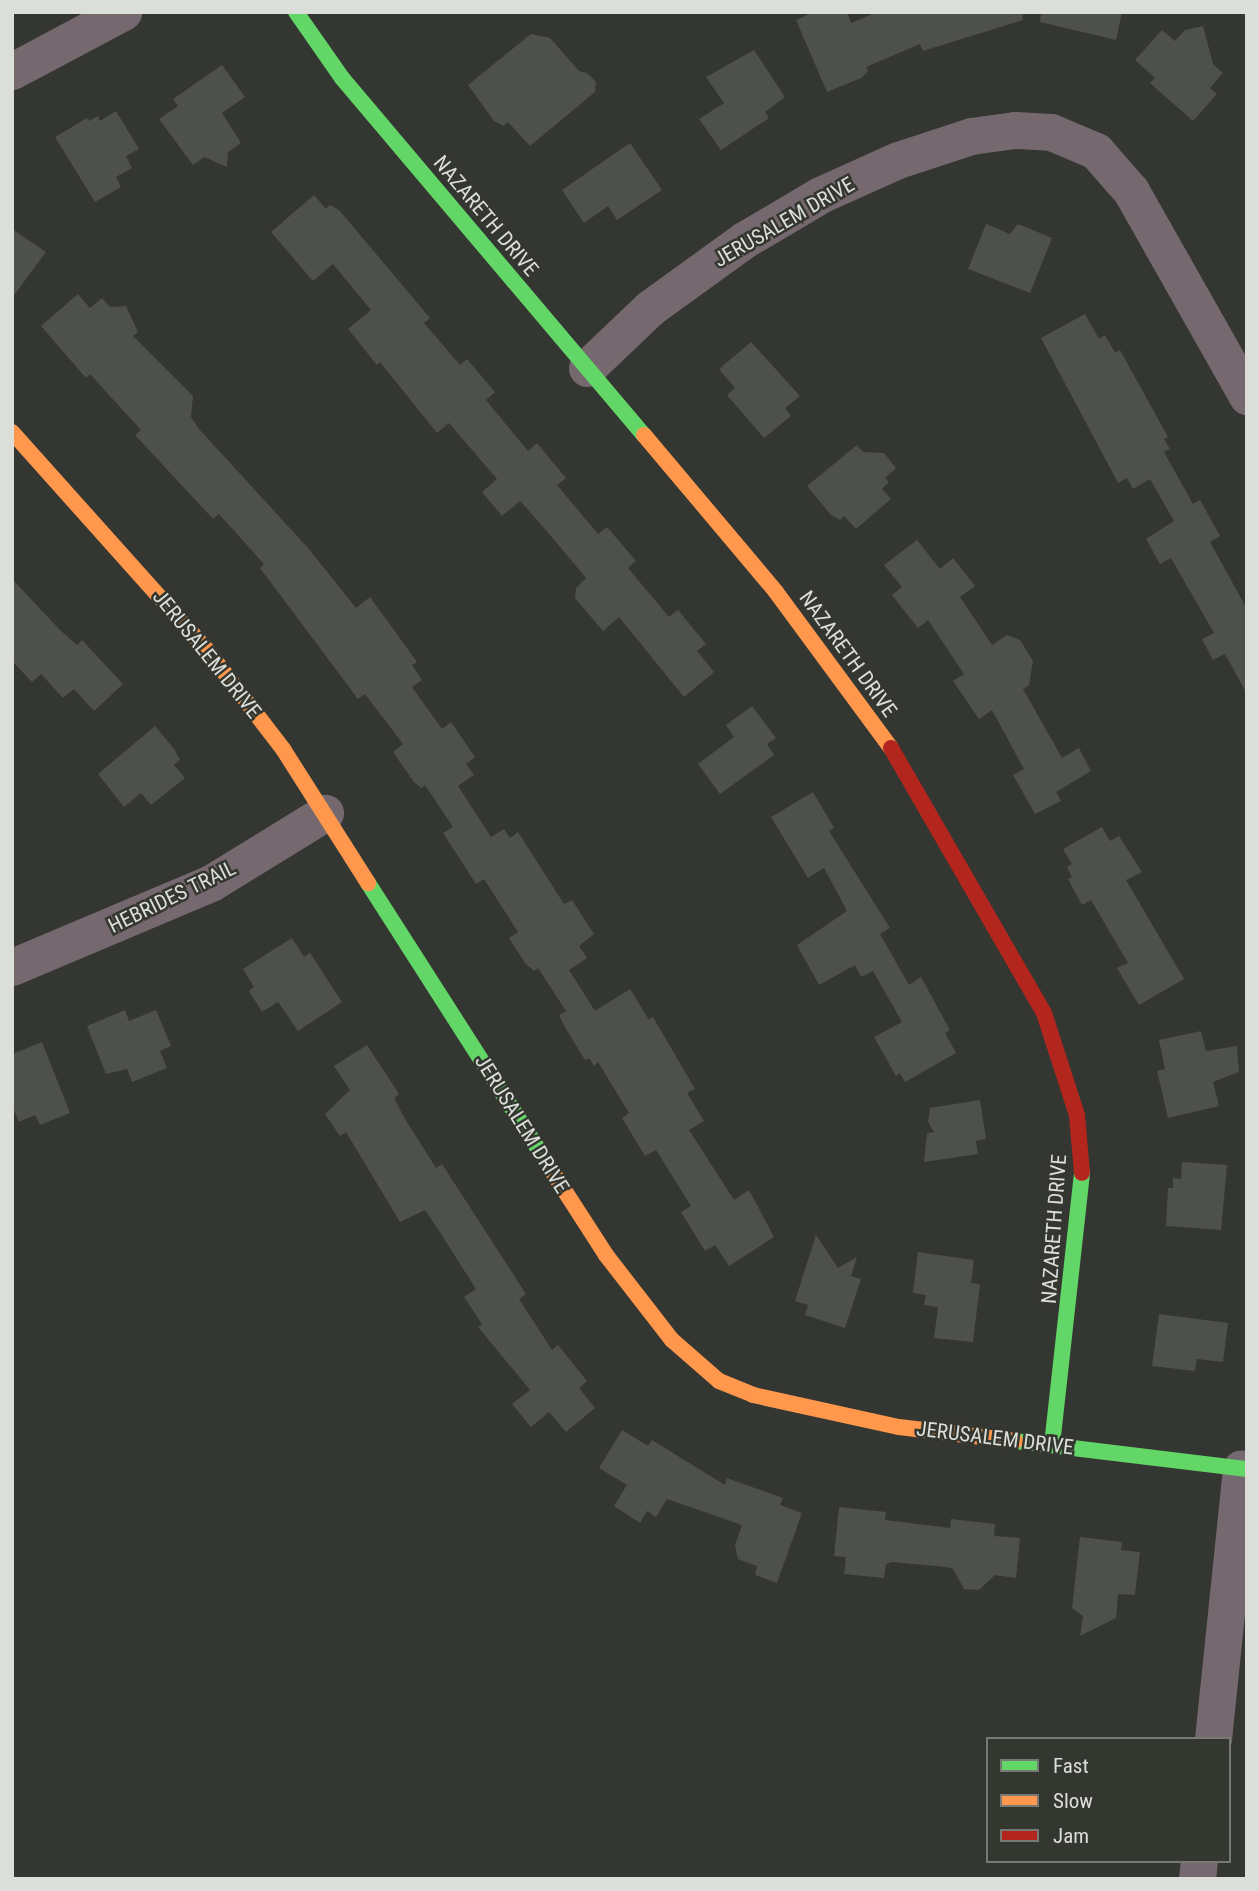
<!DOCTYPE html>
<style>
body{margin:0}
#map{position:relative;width:1259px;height:1891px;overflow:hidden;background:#343631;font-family:"Roboto Condensed",sans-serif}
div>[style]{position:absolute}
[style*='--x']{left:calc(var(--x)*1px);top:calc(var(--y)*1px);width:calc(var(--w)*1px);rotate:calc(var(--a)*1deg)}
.building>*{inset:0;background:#4e504c}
.street>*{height:37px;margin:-18.5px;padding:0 18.5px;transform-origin:18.5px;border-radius:18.5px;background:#75686f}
.fast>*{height:16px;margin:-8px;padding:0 8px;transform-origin:8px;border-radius:8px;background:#63d668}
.slow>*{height:16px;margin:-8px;padding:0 8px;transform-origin:8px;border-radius:8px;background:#ff974d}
.jam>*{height:16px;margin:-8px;padding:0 8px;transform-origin:8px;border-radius:8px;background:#b3261e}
span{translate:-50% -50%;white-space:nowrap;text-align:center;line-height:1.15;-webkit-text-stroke:5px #343730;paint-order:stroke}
.street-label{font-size:21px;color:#dcded9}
.frame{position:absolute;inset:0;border:14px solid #dcded9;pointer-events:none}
.legend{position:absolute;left:986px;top:1737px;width:245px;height:126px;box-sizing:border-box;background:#343730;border:2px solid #777a74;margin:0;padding:9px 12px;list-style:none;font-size:21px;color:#dcded9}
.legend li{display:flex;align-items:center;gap:14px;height:35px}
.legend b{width:35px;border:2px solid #777a74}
</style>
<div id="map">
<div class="building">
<i style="clip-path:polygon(814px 12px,847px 12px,851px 23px,877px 12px,1022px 12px,1023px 20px,923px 51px,920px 44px,866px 67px,868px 71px,861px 78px,827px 92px,796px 20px)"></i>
<i style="clip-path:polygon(1041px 12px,1122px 12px,1116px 40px,1040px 22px)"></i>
<i style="clip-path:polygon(1203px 26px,1213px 64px,1223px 73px,1210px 88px,1217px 94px,1193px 121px,1150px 83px,1155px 78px,1135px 60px,1162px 30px,1175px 41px,1185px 30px)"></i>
<i style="clip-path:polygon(531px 34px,550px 38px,579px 71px,587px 73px,596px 82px,595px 92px,530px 146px,508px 122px,503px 126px,494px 121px,468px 85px)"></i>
<i style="clip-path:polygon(754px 50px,785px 97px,765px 112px,769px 118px,721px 150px,699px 119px,724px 103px,706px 77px)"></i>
<i style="clip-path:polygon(222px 65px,245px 97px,222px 113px,241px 143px,228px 152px,227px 167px,204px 157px,193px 165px,159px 119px,178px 106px,173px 99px)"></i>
<i style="clip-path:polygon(116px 111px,139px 149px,126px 156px,132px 168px,116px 177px,121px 187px,95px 202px,55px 137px,87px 118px,89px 121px,98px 116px,100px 121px)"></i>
<i style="clip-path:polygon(630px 143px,662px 190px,617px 220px,608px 206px,584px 223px,562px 190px)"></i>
<i style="clip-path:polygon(314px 195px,326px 209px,330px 205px,339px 210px,430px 318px,424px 323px,460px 365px,467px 359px,495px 392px,486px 400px,528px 451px,537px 443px,566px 478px,557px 485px,598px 534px,607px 527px,636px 561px,628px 568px,669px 617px,678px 610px,706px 644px,697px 651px,714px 672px,684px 697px,619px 617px,603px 631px,575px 598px,576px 588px,586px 578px,545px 529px,520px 501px,502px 516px,482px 492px,497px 479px,449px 423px,437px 433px,380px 362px,377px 365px,348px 329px,371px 310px,333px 264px,313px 281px,271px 232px)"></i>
<i style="clip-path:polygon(986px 224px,1010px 234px,1018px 224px,1052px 238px,1030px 293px,968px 269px)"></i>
<i style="clip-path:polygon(12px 229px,46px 252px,12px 298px)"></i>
<i style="clip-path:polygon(78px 294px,90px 308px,102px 298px,110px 307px,126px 306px,138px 332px,133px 336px,193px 396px,191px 417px,199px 429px,308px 548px,356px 608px,370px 597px,417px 662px,412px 665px,422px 680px,412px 687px,442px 729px,451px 722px,475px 757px,466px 764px,474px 775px,458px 786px,491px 837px,504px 829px,510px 838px,518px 832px,564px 904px,572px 900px,594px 934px,579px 946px,587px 958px,569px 970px,595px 1011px,630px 989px,649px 1020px,653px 1017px,695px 1089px,687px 1093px,704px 1121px,689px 1130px,734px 1200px,749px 1190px,774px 1237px,729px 1266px,715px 1245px,705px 1251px,681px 1212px,691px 1206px,656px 1150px,645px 1156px,622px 1118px,629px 1113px,598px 1062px,594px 1066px,589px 1058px,585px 1060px,566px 1029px,559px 1015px,566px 1011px,538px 968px,534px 971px,525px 963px,509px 938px,518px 932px,484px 879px,476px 884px,443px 833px,453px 827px,425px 785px,421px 788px,414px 782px,393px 752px,403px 744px,365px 694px,358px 699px,260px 568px,264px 564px,219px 514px,213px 519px,135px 435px,141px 430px,90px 374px,86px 378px,41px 326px)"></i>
<i style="clip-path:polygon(1085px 314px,1099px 339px,1105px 335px,1115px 353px,1120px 350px,1168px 437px,1164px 439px,1170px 449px,1164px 452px,1193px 504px,1200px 500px,1220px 536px,1210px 542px,1247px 609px,1247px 694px,1225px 654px,1213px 660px,1202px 639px,1214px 633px,1171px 558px,1160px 564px,1146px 539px,1174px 521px,1150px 479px,1133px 489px,1127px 478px,1118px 483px,1041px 338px)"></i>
<i style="clip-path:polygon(751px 342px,800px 396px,785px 408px,791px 416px,764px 438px,727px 395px,735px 388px,719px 369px)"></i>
<i style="clip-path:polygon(857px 445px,863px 452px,884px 453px,896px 468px,885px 478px,889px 482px,882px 489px,891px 499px,856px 529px,844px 516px,840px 520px,831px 515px,807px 486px)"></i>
<i style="clip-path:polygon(917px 540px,940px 569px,953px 558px,975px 586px,960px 597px,992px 645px,1007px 635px,1020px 640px,1033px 661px,1029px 685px,1023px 689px,1027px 696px,1062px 758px,1079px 748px,1091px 771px,1056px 792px,1061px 801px,1035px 814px,1013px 775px,1024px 769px,992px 710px,979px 719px,953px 681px,964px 674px,928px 620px,918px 628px,892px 595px,902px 587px,884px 565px)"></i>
<i style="clip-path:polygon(12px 579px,60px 630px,77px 645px,82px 640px,123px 684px,94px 711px,74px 689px,63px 698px,41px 674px,32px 682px,12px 661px)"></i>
<i style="clip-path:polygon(752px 706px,776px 738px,767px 744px,774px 755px,720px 794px,698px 764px,734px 737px,726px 725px)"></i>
<i style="clip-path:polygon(155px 726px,174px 749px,180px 760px,174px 765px,185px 778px,151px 805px,141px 793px,124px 807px,98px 774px)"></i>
<i style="clip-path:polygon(813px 792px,834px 828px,829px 831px,890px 928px,880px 934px,909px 985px,921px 977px,950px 1030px,945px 1033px,956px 1053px,905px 1082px,900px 1073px,896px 1076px,874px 1037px,902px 1022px,873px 971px,861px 977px,855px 965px,819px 985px,797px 945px,847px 911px,824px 868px,808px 878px,771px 817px)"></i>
<i style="clip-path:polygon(1102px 827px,1110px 841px,1119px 836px,1142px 872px,1126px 880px,1184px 979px,1139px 1005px,1117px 968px,1128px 963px,1091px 900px,1082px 905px,1068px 879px,1072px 877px,1067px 867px,1072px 864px,1063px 849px)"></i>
<i style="clip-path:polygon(292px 938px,304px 957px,310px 953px,342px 1002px,298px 1031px,278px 1002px,262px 1012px,249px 991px,254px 987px,243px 969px)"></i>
<i style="clip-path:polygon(125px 1010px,129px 1021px,156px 1010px,171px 1046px,160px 1051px,167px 1068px,132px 1082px,127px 1069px,106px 1074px,87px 1026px)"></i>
<i style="clip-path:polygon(1201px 1031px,1206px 1051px,1237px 1046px,1239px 1072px,1213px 1082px,1219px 1106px,1168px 1118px,1157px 1071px,1165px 1069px,1159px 1040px)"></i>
<i style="clip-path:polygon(42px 1042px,70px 1113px,40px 1125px,35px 1115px,19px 1122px,12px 1105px,12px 1054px)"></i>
<i style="clip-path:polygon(367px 1045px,399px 1094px,394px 1098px,405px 1119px,436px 1168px,442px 1164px,526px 1294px,519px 1299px,552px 1350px,558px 1345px,587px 1381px,579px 1388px,595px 1408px,566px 1432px,549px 1412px,531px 1427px,512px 1404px,530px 1390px,478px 1327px,482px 1324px,464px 1297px,476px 1289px,441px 1234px,425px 1210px,400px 1222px,346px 1132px,340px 1136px,325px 1114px,350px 1090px,334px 1066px)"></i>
<i style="clip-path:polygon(980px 1100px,986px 1139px,976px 1141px,978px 1154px,924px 1162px,927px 1133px,934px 1132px,928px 1122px,930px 1108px)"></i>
<i style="clip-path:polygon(1182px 1162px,1227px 1165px,1221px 1230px,1166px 1226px,1168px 1188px,1173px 1188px,1173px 1178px,1181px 1179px)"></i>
<i style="clip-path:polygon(816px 1235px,838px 1268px,857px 1257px,851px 1276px,861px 1279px,845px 1328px,805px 1315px,808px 1305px,795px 1301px)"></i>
<i style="clip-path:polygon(918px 1252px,974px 1260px,971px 1283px,980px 1284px,973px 1342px,934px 1338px,938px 1307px,924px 1305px,926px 1295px,913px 1293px)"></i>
<i style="clip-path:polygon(1159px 1314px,1228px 1323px,1223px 1362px,1197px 1359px,1195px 1371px,1152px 1366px)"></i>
<i style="clip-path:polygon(622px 1430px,648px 1446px,652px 1440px,725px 1485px,727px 1478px,783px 1498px,780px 1505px,802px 1513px,777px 1583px,755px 1575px,757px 1566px,738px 1559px,735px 1545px,742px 1525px,667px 1499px,656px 1517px,647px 1511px,640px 1523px,614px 1506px,627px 1485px,599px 1468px)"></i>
<i style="clip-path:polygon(839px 1507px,886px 1512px,885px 1520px,950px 1528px,951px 1519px,995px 1524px,994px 1536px,1020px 1538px,1016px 1578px,995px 1575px,979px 1590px,964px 1589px,953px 1569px,946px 1567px,892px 1562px,886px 1564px,884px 1578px,844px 1574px,846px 1557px,834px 1556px)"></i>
<i style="clip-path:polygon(1080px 1537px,1122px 1542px,1121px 1550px,1140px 1552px,1135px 1595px,1118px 1594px,1116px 1618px,1080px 1636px,1083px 1616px,1072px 1608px)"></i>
</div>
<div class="street">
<i style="--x:12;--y:71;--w:126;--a:-28"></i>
<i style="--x:587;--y:368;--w:87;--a:-43.6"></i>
<i style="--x:650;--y:308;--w:116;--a:-35.9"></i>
<i style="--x:744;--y:240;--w:88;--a:-30.6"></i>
<i style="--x:820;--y:195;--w:85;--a:-24.2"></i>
<i style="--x:898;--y:160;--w:77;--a:-18.2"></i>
<i style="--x:971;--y:136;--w:44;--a:-7.8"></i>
<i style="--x:1015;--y:130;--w:36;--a:3"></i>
<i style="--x:1051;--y:132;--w:49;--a:22.9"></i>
<i style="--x:1096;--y:151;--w:53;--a:48.8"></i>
<i style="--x:1131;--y:191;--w:236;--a:60.5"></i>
<i style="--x:12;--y:967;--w:216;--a:-22.9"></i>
<i style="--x:211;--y:883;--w:134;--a:-31.6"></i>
<i style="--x:1213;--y:1739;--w:272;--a:-84.1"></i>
<i style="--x:1197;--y:1879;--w:18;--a:-84"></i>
</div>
<div class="fast">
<i style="--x:296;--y:12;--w:80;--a:55.1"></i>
<i style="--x:342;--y:78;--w:468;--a:49.8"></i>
<i style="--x:368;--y:883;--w:335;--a:57.4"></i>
<i style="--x:1015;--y:1441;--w:234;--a:6.9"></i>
<i style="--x:1052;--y:1445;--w:274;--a:-83.7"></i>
</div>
<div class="slow">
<i style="--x:12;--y:432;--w:292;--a:48.2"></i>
<i style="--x:207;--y:650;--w:125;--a:52.5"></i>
<i style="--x:283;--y:749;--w:159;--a:57.6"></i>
<i style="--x:644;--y:435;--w:205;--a:49.9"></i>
<i style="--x:776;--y:592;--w:194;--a:53.6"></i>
<i style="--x:548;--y:1165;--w:107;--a:57.2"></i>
<i style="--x:606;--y:1255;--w:108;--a:52.2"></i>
<i style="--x:672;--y:1340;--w:62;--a:41.1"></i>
<i style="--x:719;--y:1381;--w:37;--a:22"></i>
<i style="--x:753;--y:1395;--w:149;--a:12.4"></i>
<i style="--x:899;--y:1427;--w:117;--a:6.9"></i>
</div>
<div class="jam">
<i style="--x:891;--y:748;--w:306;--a:60"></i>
<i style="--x:1044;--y:1013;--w:107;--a:72.1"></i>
<i style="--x:1077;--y:1115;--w:58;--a:85.1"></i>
</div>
<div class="street-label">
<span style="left:486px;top:216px;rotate:50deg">NAZARETH DRIVE</span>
<span style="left:784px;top:222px;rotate:-30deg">JERUSALEM DRIVE</span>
<span style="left:207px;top:654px;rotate:51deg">JERUSALEM DRIVE</span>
<span style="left:848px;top:654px;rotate:54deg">NAZARETH DRIVE</span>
<span style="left:172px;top:897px;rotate:-26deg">HEBRIDES TRAIL</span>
<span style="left:522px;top:1124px;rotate:58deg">JERUSALEM DRIVE</span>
<span style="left:1054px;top:1229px;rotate:-86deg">NAZARETH DRIVE</span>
<span style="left:995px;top:1438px;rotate:7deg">JERUSALEM DRIVE</span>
</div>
<div class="frame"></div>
<ul class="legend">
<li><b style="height:9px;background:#63d668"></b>Fast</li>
<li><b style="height:9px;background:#ff974d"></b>Slow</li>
<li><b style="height:9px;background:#b3261e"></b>Jam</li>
</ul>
</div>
